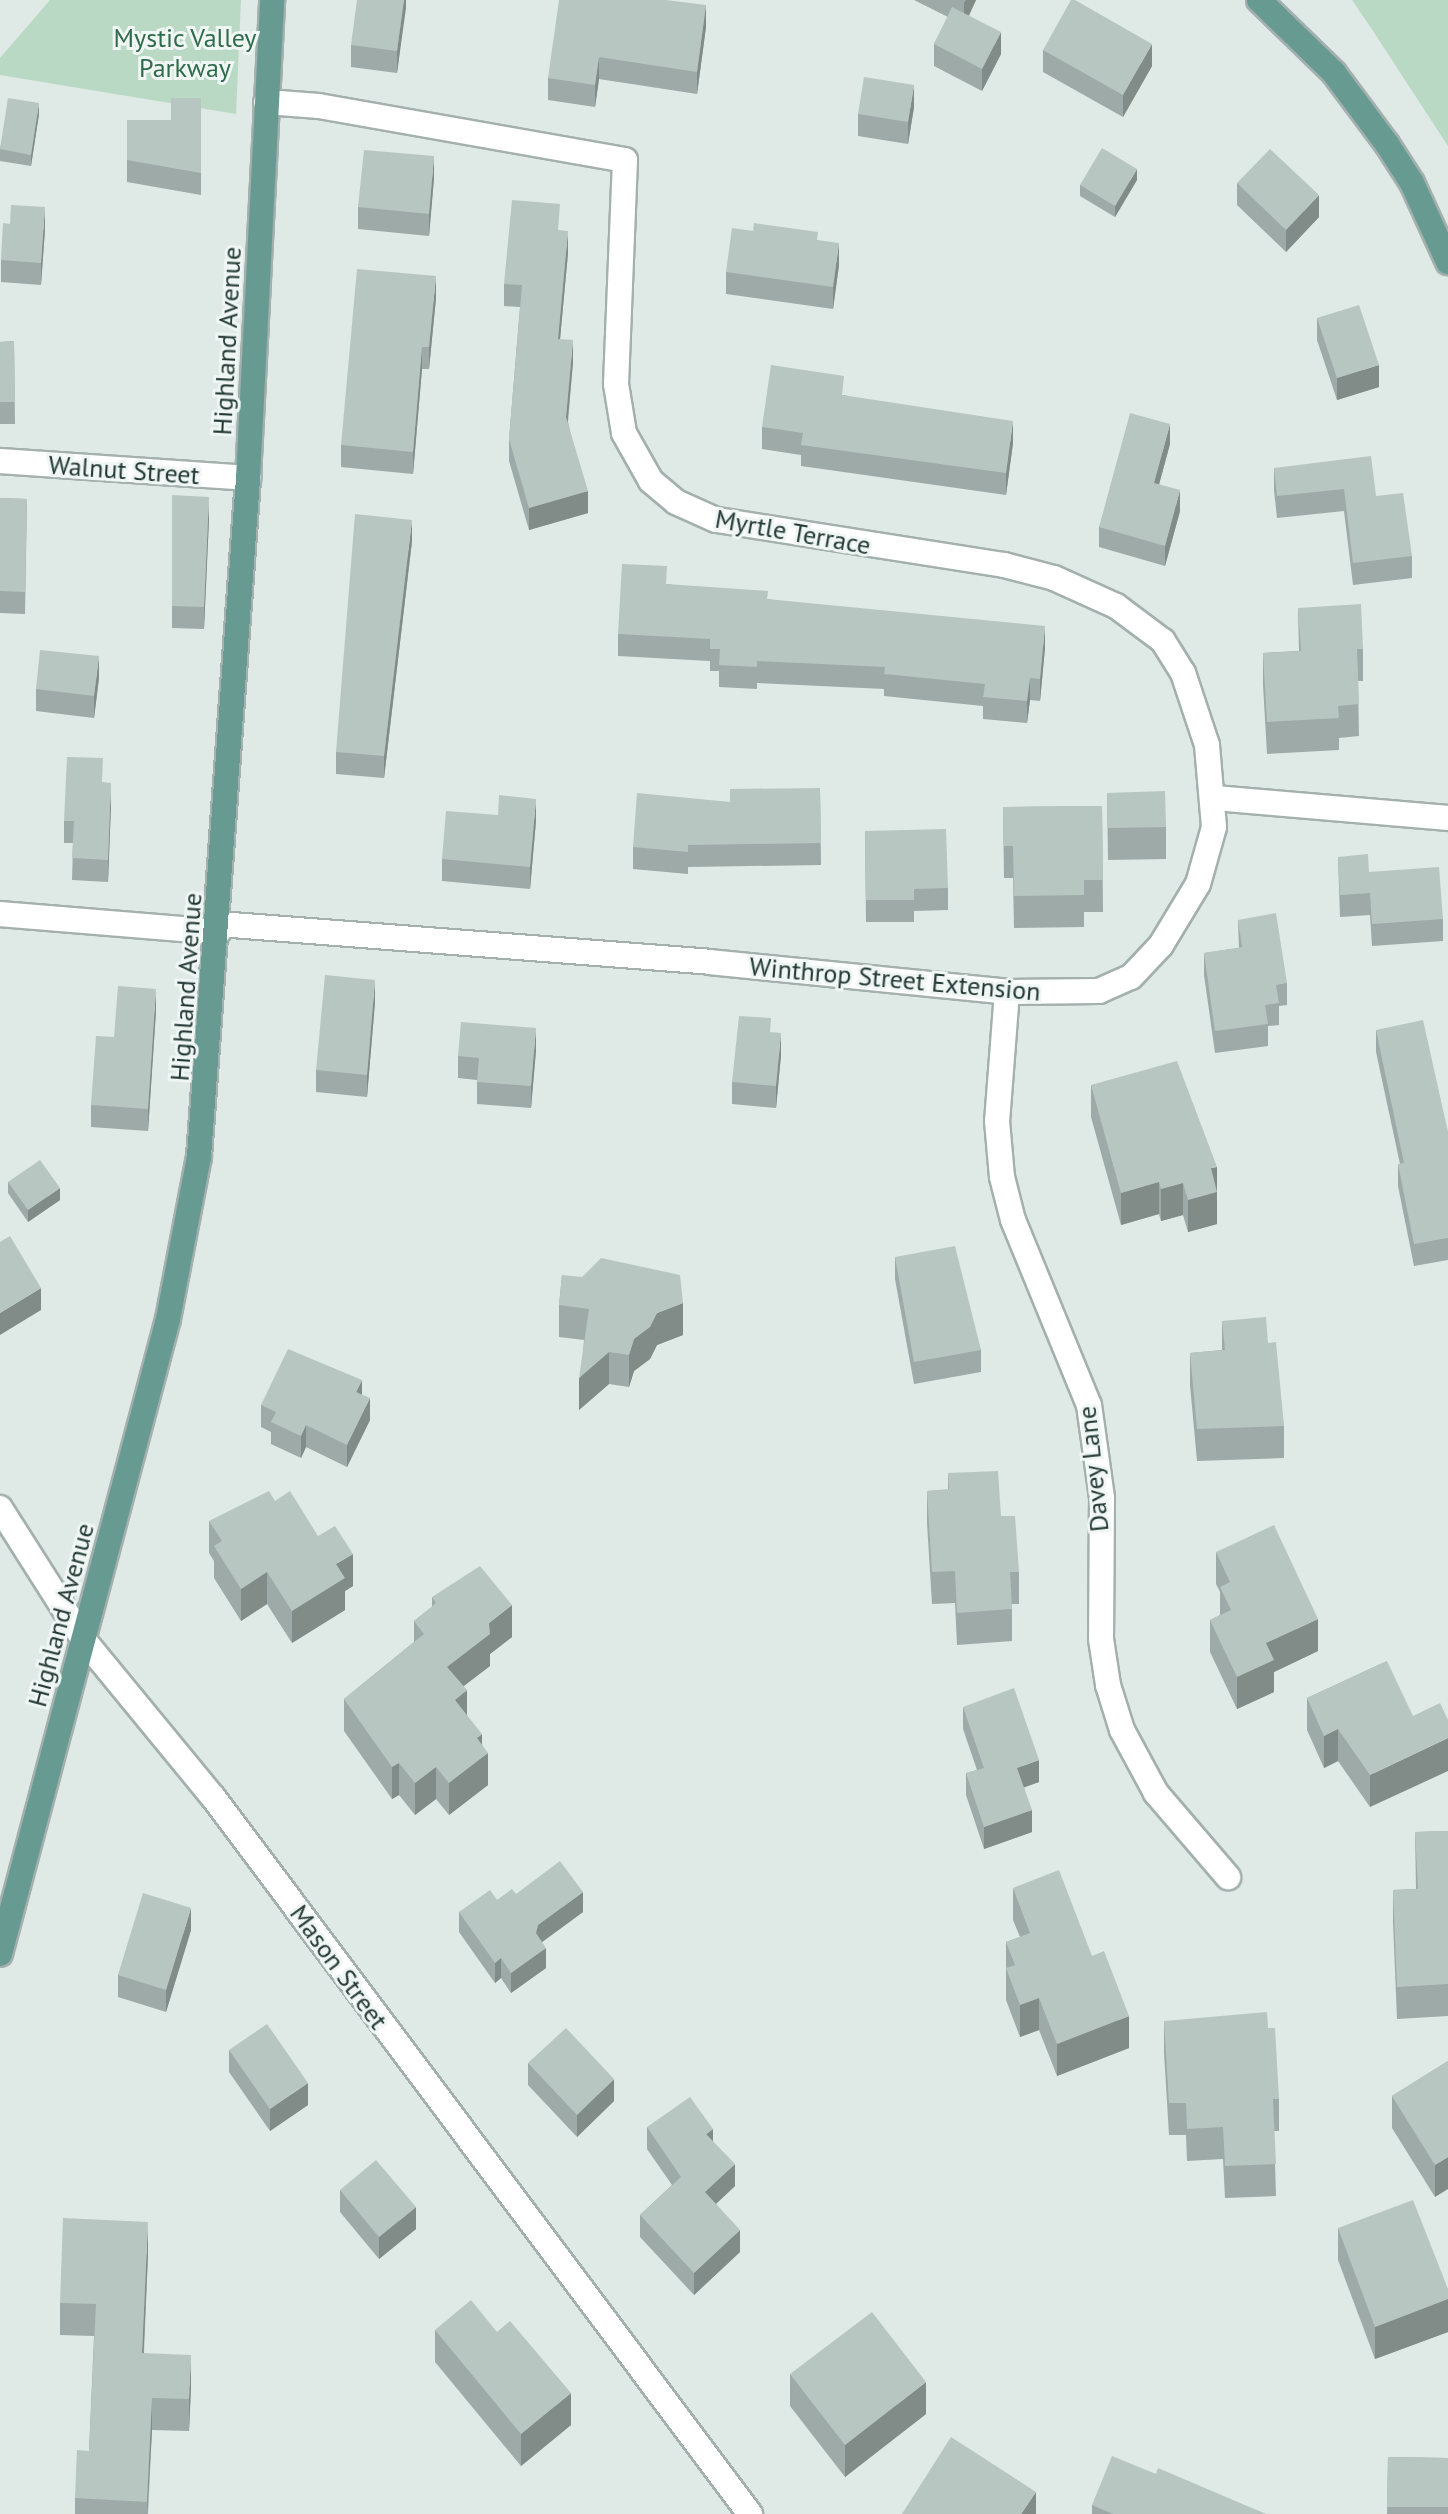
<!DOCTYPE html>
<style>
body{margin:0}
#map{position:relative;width:1448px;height:2514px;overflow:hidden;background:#dfe9e6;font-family:"PT Sans",sans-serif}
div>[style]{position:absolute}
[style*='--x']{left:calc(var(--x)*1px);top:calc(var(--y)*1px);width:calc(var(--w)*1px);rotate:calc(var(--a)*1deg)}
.green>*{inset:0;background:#b9d9c5}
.roads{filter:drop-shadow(2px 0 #a3b0ad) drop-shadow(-2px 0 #a3b0ad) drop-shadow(0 2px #a3b0ad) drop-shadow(0 -2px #a3b0ad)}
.minor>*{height:24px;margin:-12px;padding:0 12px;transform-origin:12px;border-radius:12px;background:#fff}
.major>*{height:24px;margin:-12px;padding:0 12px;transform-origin:12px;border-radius:12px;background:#679b92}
.wall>*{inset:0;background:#9eaaa7}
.shaded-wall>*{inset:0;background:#818b88}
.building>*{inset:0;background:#b8c6c2}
span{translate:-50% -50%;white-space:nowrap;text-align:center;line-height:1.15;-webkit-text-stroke:6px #eff6f3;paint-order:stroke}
.park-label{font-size:26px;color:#2f6b4c}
.street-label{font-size:26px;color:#223834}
</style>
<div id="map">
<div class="green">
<i style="clip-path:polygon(50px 0,241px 0,236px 114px,0 75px,0 58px)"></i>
<i style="clip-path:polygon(1352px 0,1448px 0,1448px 146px,1373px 31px)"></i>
</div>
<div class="roads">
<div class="minor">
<i style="--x:0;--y:461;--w:249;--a:3.9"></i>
<i style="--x:1215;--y:798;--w:234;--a:4.9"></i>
<i style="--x:0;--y:914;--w:219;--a:4.7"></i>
<i style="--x:219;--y:924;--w:491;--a:4.4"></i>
<i style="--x:709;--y:962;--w:300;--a:5.7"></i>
<i style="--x:1007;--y:992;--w:92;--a:-0.6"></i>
<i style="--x:1099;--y:991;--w:35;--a:-24"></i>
<i style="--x:1131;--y:977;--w:44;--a:-46.8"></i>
<i style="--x:1161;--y:945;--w:71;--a:-58.8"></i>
<i style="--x:1198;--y:884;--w:59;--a:-74.3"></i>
<i style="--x:1214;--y:827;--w:82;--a:-94.9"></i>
<i style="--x:1207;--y:745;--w:76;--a:-108.4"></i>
<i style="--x:1183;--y:673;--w:38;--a:-122"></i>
<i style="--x:1163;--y:641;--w:59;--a:-143.3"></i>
<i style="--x:1116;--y:606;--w:68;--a:-155.7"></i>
<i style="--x:1054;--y:578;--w:52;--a:-165.4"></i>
<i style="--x:1004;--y:565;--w:291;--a:-171.1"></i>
<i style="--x:716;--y:520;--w:44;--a:-155.8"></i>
<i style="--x:676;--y:502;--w:33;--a:-140"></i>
<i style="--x:651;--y:481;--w:55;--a:-119.4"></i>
<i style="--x:624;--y:433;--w:50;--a:-99.3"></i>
<i style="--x:616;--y:384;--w:224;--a:-87.7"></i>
<i style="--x:625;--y:160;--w:311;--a:-170"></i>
<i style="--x:319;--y:106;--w:53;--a:-175.7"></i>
<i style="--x:1007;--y:992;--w:129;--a:94.4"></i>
<i style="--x:997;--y:1121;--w:56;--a:84.9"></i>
<i style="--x:1002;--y:1177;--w:44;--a:75.7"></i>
<i style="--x:1013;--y:1220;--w:200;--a:67.7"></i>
<i style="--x:1089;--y:1405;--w:94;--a:82"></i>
<i style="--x:1102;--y:1498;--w:141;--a:90.4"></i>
<i style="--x:1101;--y:1639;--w:47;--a:81.3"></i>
<i style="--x:1108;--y:1685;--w:47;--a:72.7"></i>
<i style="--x:1122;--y:1730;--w:72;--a:61.6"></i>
<i style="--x:1156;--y:1793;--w:111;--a:49.4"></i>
<i style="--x:0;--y:1508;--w:155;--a:57.6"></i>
<i style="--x:83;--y:1639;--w:205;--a:50.6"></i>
<i style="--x:213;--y:1797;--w:896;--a:53.17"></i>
</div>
<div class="major">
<i style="--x:1259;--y:0;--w:105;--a:44.2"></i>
<i style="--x:1334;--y:73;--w:89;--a:53.3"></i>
<i style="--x:1387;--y:144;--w:46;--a:57.3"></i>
<i style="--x:1412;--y:183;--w:87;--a:65.5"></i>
<i style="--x:0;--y:1954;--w:657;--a:-75.18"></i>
<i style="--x:168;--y:1319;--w:165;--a:-79.2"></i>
<i style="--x:199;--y:1157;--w:681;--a:-85.87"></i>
<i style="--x:248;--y:478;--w:479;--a:-87.1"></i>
</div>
</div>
<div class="wall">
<i style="clip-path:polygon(406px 0,397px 73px,351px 67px,351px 45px)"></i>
<i style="clip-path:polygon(914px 0,976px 0,969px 16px,1001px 54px,982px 91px,934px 66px,934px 44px,948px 17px)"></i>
<i style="clip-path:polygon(706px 5px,706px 27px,697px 94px,599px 79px,595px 107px,548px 100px,548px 78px)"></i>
<i style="clip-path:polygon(1043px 50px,1152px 66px,1123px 117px,1043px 72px)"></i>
<i style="clip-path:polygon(201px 98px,201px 195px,127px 182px,127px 120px,171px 120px)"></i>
<i style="clip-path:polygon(914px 107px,908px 144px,858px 136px,858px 114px)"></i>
<i style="clip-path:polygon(39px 114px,31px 166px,0 161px,0 147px)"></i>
<i style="clip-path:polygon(434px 178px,429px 236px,358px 229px,358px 207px)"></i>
<i style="clip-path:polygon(1137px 180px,1115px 217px,1080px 196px,1080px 185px)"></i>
<i style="clip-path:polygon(1237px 183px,1319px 217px,1286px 252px,1237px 205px)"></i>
<i style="clip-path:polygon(45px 229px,41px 285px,1px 282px,1px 260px)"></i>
<i style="clip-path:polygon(560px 230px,568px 253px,560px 339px,573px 362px,568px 422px,588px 513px,529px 530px,509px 461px,509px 439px,520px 307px,504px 306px,504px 284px)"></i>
<i style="clip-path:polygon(818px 240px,839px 265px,833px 309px,726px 294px,726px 272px)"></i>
<i style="clip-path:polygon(436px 298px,429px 369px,422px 369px,413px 474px,341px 467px,341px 445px)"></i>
<i style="clip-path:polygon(1317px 318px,1379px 387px,1337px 400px,1317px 340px)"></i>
<i style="clip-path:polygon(14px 341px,15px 424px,0 424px,0 342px)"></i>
<i style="clip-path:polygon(844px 395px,1013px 443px,1006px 495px,801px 466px,801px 455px,762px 449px,762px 427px)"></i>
<i style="clip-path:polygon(1170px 444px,1159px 484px,1180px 511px,1165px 566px,1099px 547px,1099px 527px)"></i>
<i style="clip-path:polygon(1274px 468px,1376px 496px,1412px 556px,1412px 578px,1353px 585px,1344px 511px,1277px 518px,1274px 490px)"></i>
<i style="clip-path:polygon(172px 495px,209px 519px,204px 629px,172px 628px)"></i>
<i style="clip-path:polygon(0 498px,27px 499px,25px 614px,0 613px)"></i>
<i style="clip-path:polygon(412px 541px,384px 778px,336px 774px,336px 752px)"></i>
<i style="clip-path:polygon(667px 584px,768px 599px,1045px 648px,1040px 701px,1030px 700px,1027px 723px,983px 719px,983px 706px,884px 696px,884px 689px,757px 683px,757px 689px,719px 687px,719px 671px,710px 671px,710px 661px,618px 656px,618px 634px)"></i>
<i style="clip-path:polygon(1298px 608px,1363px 649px,1363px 681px,1358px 681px,1359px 736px,1339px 738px,1339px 750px,1267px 754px,1263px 685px,1263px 653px,1299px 651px)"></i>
<i style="clip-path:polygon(99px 678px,94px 718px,36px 711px,36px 689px)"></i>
<i style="clip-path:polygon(103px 782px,111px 805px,108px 882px,72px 880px,73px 843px,64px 843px,64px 821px)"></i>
<i style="clip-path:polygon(820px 788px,821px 865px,688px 867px,688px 874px,633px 869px,633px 847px,730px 802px)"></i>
<i style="clip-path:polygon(1107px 793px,1166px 827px,1166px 859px,1108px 860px)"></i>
<i style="clip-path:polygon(1102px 806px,1103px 912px,1084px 912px,1084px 927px,1014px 928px,1013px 878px,1004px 878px,1003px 807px)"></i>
<i style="clip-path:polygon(536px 821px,530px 889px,442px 881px,442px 859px)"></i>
<i style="clip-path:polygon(865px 831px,948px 888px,948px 910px,914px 911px,914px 922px,866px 922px)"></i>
<i style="clip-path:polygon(1338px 857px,1369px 872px,1443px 919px,1443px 941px,1372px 946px,1370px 915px,1340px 917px)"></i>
<i style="clip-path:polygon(1238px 920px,1287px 983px,1287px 1005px,1279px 1006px,1279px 1025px,1268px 1026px,1268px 1046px,1215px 1053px,1204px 975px,1204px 953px,1239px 948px)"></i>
<i style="clip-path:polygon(375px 1002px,367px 1097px,316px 1092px,316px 1070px)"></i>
<i style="clip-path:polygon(156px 1011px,148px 1131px,91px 1127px,91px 1105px,114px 1037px)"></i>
<i style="clip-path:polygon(1376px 1030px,1448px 1132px,1448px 1260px,1414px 1266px,1398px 1186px,1398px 1164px,1400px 1164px,1376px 1052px)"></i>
<i style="clip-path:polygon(536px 1050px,531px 1108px,477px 1104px,477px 1080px,458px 1078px,458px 1056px)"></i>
<i style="clip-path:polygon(781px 1055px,776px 1108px,732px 1104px,732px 1082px)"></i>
<i style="clip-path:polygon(1091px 1085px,1217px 1190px,1217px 1224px,1188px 1232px,1183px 1215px,1161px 1221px,1159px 1214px,1121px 1225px,1091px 1117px)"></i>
<i style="clip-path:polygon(8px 1182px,60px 1200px,28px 1222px,8px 1193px)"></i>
<i style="clip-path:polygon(895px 1257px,981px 1350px,981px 1372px,914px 1384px,895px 1279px)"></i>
<i style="clip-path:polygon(562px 1275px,683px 1335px,657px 1345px,650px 1359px,634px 1371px,629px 1387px,609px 1384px,579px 1410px,584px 1340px,559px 1337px,559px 1305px)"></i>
<i style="clip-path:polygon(1222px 1321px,1268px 1343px,1284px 1426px,1284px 1458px,1197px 1461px,1190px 1385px,1190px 1353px,1222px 1350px)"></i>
<i style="clip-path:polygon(362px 1395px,370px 1420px,347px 1467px,306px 1447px,301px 1458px,271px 1444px,271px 1432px,261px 1427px,261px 1405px)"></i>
<i style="clip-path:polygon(948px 1473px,1001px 1516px,1019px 1572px,1019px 1604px,1012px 1604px,1012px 1641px,957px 1645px,955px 1603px,932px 1604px,927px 1523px,927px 1491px,948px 1490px)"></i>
<i style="clip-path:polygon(209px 1521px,318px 1536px,353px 1586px,345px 1591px,345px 1610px,292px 1643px,267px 1604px,241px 1621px,214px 1578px,214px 1561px,209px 1553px)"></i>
<i style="clip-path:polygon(1216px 1552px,1318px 1651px,1274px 1672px,1274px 1692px,1237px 1709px,1210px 1652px,1210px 1620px,1220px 1615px,1220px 1592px,1216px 1584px)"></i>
<i style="clip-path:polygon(432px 1597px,512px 1637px,490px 1654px,490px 1666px,463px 1686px,467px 1715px,482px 1745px,488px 1785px,449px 1815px,436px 1799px,415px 1815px,399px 1795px,392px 1799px,344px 1731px,344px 1699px,414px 1642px,414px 1621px,432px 1607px)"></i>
<i style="clip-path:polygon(1387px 1661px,1370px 1807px,1338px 1761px,1324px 1768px,1307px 1730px,1307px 1698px)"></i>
<i style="clip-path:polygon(963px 1707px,1039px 1782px,1024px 1787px,1032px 1832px,984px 1849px,966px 1795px,966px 1773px,977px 1770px,963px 1729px)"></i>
<i style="clip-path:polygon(1448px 1831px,1448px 2016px,1397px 2019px,1393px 1922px,1393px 1890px,1416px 1889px,1415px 1832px)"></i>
<i style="clip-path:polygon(1013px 1888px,1092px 1956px,1129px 2048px,1057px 2076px,1039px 2030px,1020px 2037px,1006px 2000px,1006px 1942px,1020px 1937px,1013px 1920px)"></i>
<i style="clip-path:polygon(516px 1894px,583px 1912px,542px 1942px,546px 1968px,511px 1993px,501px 1978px,495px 1983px,459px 1932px,459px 1912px)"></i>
<i style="clip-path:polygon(191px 1930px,166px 2012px,118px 1997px,118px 1975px)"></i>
<i style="clip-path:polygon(1164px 2021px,1268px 2028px,1279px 2099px,1279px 2131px,1274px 2131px,1276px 2196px,1225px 2198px,1223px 2159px,1187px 2161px,1186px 2135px,1169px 2135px,1164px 2053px)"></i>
<i style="clip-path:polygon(229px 2050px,308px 2105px,270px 2131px,229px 2072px)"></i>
<i style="clip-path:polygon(1448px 2061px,1435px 2197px,1392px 2128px,1392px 2096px)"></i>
<i style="clip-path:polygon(528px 2063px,614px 2101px,577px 2137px,528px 2085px)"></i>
<i style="clip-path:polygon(647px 2127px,713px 2141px,735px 2186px,716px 2204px,740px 2252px,694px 2295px,640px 2237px,640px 2215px,672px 2185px,647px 2149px)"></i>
<i style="clip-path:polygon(340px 2190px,416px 2229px,379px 2259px,340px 2212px)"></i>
<i style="clip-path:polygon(1338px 2228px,1448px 2289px,1448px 2332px,1375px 2359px,1338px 2260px)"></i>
<i style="clip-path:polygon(148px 2254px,144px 2353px,191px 2387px,189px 2431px,152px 2430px,148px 2514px,75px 2514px,75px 2498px,89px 2451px,94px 2336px,60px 2335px,60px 2303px)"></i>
<i style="clip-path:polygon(435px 2330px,497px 2332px,571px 2425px,521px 2466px,435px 2362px)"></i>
<i style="clip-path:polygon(790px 2374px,926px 2414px,845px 2477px,790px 2406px)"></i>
<i style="clip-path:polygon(1388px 2457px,1448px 2458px,1448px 2514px,1387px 2514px)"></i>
<i style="clip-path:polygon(1156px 2474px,1266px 2514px,1092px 2514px,1092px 2505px)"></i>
</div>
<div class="shaded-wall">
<i style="clip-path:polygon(404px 0,406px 0,406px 8px,397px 73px,397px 51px)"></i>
<i style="clip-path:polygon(966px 0,976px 0,964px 25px,964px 3px)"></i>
<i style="clip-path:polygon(706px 5px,706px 27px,697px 94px,697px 72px)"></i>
<i style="clip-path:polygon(1001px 32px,1001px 54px,982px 91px,982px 69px)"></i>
<i style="clip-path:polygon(1152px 44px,1152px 66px,1123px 117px,1123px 95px)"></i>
<i style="clip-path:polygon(599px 57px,599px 79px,595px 107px,595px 85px)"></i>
<i style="clip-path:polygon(914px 85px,914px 107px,908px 144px,908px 122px)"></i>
<i style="clip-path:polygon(39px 103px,39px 114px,31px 166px,31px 155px)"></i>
<i style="clip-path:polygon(434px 156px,434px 178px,429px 236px,429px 214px)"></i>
<i style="clip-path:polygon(1137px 169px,1137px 180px,1115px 217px,1115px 206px)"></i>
<i style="clip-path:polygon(1319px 195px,1319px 217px,1286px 252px,1286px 230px)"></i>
<i style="clip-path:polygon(45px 207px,45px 229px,41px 285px,41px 263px)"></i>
<i style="clip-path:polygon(568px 231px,568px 253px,558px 361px,558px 339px)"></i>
<i style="clip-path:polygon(839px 243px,839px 265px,833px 309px,833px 287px)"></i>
<i style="clip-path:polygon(436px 276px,436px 298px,429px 369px,429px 347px)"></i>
<i style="clip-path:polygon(573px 340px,573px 362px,566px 438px,566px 417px)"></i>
<i style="clip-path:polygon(422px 347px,422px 369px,413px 474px,413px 452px)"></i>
<i style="clip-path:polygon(1379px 365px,1379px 387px,1337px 400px,1337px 378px)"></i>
<i style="clip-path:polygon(1013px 421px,1013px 443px,1006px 495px,1006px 473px)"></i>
<i style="clip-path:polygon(1170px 424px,1170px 444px,1154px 503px,1154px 483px)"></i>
<i style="clip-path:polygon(1180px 490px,1180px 511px,1165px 566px,1165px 546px)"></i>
<i style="clip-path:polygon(588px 491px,588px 513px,529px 530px,529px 508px)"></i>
<i style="clip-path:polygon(209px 497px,209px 519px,204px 629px,204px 607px)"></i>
<i style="clip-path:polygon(412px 520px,412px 541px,384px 778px,384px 756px)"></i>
<i style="clip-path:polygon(1045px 626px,1045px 648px,1040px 701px,1040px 679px)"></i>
<i style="clip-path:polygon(99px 656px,99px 678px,94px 718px,94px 696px)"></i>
<i style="clip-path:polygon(1030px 678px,1030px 700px,1027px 723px,1027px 701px)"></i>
<i style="clip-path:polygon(111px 783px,111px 805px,108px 882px,108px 860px)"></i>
<i style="clip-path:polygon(536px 799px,536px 821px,530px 889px,530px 867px)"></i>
<i style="clip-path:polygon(375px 980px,375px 1002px,367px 1097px,367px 1075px)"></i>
<i style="clip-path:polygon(156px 989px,156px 1011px,148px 1131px,148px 1109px)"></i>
<i style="clip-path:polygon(536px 1028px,536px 1050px,531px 1108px,531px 1086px)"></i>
<i style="clip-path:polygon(781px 1033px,781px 1055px,776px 1108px,776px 1086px)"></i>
<i style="clip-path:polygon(1217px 1167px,1217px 1224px,1188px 1232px,1188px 1200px,1211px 1168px)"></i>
<i style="clip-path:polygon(1159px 1182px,1159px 1214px,1121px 1225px,1121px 1193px)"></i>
<i style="clip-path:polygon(1183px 1183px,1183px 1215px,1161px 1221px,1161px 1189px)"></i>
<i style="clip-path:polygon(60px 1188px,60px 1200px,28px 1222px,28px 1210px)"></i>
<i style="clip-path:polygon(41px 1288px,41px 1310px,0 1335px,0 1313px)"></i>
<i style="clip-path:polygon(683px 1303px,683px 1335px,657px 1345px,650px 1359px,634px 1371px,629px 1387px,629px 1355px,634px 1339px,657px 1313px)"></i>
<i style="clip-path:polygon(609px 1352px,609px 1384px,579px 1410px,579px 1378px)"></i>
<i style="clip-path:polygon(362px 1380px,362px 1402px,356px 1392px)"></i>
<i style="clip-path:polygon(370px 1398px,370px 1420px,347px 1467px,347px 1445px)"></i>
<i style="clip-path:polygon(306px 1425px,306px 1447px,301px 1458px,301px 1436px)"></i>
<i style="clip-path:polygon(353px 1554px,353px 1586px,345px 1591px,345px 1610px,292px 1643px,292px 1611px,336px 1564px)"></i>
<i style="clip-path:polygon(267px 1572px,267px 1604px,241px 1621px,241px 1589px)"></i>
<i style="clip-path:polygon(512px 1605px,512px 1637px,490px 1654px,490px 1666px,447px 1699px,447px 1667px,489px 1623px)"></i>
<i style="clip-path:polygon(1318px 1619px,1318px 1651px,1274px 1672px,1274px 1692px,1237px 1709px,1237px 1677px,1266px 1643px)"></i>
<i style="clip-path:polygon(467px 1690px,467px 1722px,455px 1700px)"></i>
<i style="clip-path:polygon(1338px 1729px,1338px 1761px,1324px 1768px,1324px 1736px)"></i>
<i style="clip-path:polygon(482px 1734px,482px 1757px,488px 1753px,488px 1785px,449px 1815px,449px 1783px,477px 1738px)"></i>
<i style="clip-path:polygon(1448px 1738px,1448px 1771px,1370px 1807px,1370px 1775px)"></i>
<i style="clip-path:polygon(1039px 1760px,1039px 1782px,1017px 1790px,1017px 1768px)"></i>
<i style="clip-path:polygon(399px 1763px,399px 1795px,392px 1799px,392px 1767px)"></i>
<i style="clip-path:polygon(436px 1767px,436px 1799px,415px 1815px,415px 1783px)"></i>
<i style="clip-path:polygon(1032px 1810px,1032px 1832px,984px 1849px,984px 1827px)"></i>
<i style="clip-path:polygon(583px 1892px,583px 1912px,538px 1945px,536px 1933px,538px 1925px)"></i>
<i style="clip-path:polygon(191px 1908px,191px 1930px,166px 2012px,166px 1990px)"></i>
<i style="clip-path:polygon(546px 1948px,546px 1968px,511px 1993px,511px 1973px)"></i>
<i style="clip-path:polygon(501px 1958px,501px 1978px,495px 1983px,495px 1963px)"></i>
<i style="clip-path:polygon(1039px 1998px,1039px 2030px,1020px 2037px,1020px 2005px)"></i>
<i style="clip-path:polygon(1129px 2016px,1129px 2048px,1057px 2076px,1057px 2044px)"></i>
<i style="clip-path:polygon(614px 2079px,614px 2101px,577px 2137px,577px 2115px)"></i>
<i style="clip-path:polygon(308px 2083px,308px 2105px,270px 2131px,270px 2109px)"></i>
<i style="clip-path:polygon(713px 2129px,713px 2151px,706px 2134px)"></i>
<i style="clip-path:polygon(1448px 2157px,1448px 2189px,1435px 2197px,1435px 2165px)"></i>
<i style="clip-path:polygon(735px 2164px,735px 2186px,705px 2214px,705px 2192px)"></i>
<i style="clip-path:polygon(416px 2207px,416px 2229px,379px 2259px,379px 2237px)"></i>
<i style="clip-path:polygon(148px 2222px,148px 2254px,142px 2385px,142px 2353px)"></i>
<i style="clip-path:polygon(740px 2230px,740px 2252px,694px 2295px,694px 2273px)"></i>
<i style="clip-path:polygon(1448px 2299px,1448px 2332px,1375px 2359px,1375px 2327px)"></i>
<i style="clip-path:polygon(191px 2355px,191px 2387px,189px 2431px,189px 2399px)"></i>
<i style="clip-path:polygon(926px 2382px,926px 2414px,845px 2477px,845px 2445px)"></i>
<i style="clip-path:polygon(571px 2393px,571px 2425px,521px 2466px,521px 2434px)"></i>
<i style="clip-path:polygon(152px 2398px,152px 2430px,147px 2514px,147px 2502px)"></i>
<i style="clip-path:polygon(1036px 2492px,1036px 2514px,1021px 2514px)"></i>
</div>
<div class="building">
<i style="clip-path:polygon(357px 0,404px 0,397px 51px,351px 45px)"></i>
<i style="clip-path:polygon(559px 0,666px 0,706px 5px,697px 72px,599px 57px,595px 85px,548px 78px)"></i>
<i style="clip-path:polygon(1071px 0,1075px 0,1152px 44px,1123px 95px,1043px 50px)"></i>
<i style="clip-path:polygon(952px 7px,1001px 32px,982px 69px,934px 44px)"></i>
<i style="clip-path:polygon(864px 77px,914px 85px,908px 122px,858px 114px)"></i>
<i style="clip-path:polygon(8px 98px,39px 103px,31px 155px,0 149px)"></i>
<i style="clip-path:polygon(171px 98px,201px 98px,201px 173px,127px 160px,127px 120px,171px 120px)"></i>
<i style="clip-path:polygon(1102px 148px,1137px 169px,1115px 206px,1080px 185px)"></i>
<i style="clip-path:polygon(1270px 149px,1319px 195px,1286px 230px,1237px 183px)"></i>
<i style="clip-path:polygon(364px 150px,434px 156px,429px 214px,358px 207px)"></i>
<i style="clip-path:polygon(512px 200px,560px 204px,558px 230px,568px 231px,558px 339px,573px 340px,566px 417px,588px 491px,529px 508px,509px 439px,522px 285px,504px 284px)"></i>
<i style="clip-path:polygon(11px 205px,45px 207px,41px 263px,1px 260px,3px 223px,10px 224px)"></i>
<i style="clip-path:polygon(754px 223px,818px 232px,817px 240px,839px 243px,833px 287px,726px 272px,732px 228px,753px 231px)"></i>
<i style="clip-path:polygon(357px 269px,436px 276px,429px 347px,422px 347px,413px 452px,341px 445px)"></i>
<i style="clip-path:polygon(1359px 305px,1379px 365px,1337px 378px,1317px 318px)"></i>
<i style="clip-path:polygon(14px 341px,15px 402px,0 402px,0 342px)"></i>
<i style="clip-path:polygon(771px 365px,844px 376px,842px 395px,1013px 421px,1006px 473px,801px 445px,803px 433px,762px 427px)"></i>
<i style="clip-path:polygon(1130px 413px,1170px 424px,1154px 483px,1180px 490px,1165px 546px,1099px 527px)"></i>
<i style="clip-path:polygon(1371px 456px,1376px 496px,1403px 493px,1412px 556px,1353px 563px,1344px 489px,1277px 496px,1274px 468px)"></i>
<i style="clip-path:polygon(172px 495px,209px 497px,204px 607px,172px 606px)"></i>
<i style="clip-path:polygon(0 498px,27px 499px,25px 592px,0 591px)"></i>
<i style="clip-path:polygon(355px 514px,412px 520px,384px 756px,336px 752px)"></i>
<i style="clip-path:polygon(622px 564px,667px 566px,666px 584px,768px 591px,767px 599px,1045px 626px,1040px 679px,1030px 678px,1027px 701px,983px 697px,985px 684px,884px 674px,885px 667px,757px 661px,757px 667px,719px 665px,720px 649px,710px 649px,710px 639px,618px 634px)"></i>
<i style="clip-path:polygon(1361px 604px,1363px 649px,1357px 649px,1359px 704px,1338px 706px,1339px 718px,1267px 722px,1263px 653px,1301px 651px,1298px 608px)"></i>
<i style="clip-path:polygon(40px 650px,99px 656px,94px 696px,36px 689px)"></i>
<i style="clip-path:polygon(67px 757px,103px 758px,102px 782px,111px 783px,108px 860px,72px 858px,74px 821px,64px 821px)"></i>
<i style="clip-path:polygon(820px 788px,821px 843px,688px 845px,688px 852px,633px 847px,637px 793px,730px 802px,730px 789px)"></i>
<i style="clip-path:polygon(1165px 791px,1166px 827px,1108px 828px,1107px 793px)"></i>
<i style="clip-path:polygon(499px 795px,536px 799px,530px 867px,442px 859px,446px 811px,498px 815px)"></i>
<i style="clip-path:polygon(1102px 806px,1103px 880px,1084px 880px,1084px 895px,1014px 896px,1013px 846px,1004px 846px,1003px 807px)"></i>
<i style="clip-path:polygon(946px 829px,948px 888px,914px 889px,914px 900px,866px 900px,865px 831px)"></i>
<i style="clip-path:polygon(1368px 854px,1369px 872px,1439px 867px,1443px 919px,1372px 924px,1370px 893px,1340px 895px,1338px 857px)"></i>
<i style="clip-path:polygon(1276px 913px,1287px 983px,1276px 985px,1279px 1003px,1265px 1005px,1268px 1024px,1215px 1031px,1204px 953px,1242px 947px,1238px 920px)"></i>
<i style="clip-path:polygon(325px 975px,375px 980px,367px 1075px,316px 1070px)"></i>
<i style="clip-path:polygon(118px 986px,156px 989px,148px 1109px,91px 1105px,96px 1036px,114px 1037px)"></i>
<i style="clip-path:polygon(739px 1016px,771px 1018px,770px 1032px,781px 1033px,776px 1086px,732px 1082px)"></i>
<i style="clip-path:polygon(1423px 1020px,1448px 1132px,1448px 1238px,1414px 1244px,1398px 1164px,1404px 1163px,1376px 1030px)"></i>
<i style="clip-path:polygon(461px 1022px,536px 1028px,531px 1086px,477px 1082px,479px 1058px,458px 1056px)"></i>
<i style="clip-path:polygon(1177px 1061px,1217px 1167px,1211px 1168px,1217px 1192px,1188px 1200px,1183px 1183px,1161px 1189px,1159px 1182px,1121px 1193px,1091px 1085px)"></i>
<i style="clip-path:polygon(40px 1160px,60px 1188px,28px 1210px,8px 1182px)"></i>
<i style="clip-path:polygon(10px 1236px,41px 1288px,0 1313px,0 1242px)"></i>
<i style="clip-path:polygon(955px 1246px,981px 1350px,914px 1362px,895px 1257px)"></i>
<i style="clip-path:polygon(601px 1258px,680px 1275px,683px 1303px,657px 1313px,650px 1327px,634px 1339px,629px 1355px,609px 1352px,579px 1378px,589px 1309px,559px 1305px,562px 1275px,582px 1277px)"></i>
<i style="clip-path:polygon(1266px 1317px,1268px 1343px,1276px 1342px,1284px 1426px,1197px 1429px,1190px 1353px,1225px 1350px,1222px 1321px)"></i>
<i style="clip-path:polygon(288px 1349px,362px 1380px,356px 1392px,370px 1398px,347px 1445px,306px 1425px,301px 1436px,271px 1422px,276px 1412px,261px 1405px)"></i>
<i style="clip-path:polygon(998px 1471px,1001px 1516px,1015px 1516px,1019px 1572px,1010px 1572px,1012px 1609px,957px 1613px,955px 1571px,932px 1572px,927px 1491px,949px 1489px,948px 1473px)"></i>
<i style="clip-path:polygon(269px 1491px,275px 1501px,290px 1491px,318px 1536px,335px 1526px,353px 1554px,336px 1564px,345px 1578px,292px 1611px,267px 1572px,241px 1589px,214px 1546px,222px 1541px,209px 1521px)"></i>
<i style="clip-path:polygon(1274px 1525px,1318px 1619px,1266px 1643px,1274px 1660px,1237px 1677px,1210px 1620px,1231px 1610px,1220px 1587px,1230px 1582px,1216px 1552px)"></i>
<i style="clip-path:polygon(480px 1566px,512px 1605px,489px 1623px,490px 1634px,447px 1667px,467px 1690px,455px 1700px,482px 1734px,477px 1738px,488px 1753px,449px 1783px,436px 1767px,415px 1783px,399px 1763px,392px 1767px,344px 1699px,424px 1634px,414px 1621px,436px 1603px,432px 1597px)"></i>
<i style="clip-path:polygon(1387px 1661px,1413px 1716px,1440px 1703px,1448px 1720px,1448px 1738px,1370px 1775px,1338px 1729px,1324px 1736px,1307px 1698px)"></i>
<i style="clip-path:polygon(1014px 1688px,1039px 1760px,1017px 1768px,1032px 1810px,984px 1827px,966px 1773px,984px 1768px,963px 1707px)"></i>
<i style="clip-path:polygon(1448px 1831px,1448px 1984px,1397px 1987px,1393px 1890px,1418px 1889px,1415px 1832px)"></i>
<i style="clip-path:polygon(560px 1861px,583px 1892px,538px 1925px,536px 1933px,546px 1948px,511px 1973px,501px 1958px,495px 1963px,459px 1912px,490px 1890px,497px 1900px,512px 1889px,516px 1894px)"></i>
<i style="clip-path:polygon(1059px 1870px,1092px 1956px,1104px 1951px,1129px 2016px,1057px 2044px,1039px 1998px,1020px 2005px,1006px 1968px,1015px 1965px,1006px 1942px,1030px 1933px,1013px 1888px)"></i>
<i style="clip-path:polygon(143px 1893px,191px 1908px,166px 1990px,118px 1975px)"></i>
<i style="clip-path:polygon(1267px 2012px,1268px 2028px,1275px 2028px,1279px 2099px,1273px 2099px,1276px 2164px,1225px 2166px,1223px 2127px,1187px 2129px,1186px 2103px,1169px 2103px,1164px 2021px)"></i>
<i style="clip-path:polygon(267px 2024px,308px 2083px,270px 2109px,229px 2050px)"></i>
<i style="clip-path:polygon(566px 2028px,614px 2079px,577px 2115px,528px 2063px)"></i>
<i style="clip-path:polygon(1448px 2061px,1448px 2157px,1435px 2165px,1392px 2096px)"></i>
<i style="clip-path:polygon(690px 2097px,713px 2129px,706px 2134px,735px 2164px,705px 2192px,740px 2230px,694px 2273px,640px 2215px,681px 2177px,647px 2127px)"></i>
<i style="clip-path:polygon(376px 2160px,416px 2207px,379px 2237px,340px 2190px)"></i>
<i style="clip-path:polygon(1413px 2200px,1448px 2289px,1448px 2299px,1375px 2327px,1338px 2228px)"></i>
<i style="clip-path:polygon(63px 2218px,148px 2222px,142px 2353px,191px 2355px,189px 2399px,152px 2398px,147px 2502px,75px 2498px,77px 2450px,89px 2451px,96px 2304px,60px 2303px)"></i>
<i style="clip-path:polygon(471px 2300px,497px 2332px,510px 2321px,571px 2393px,521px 2434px,435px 2330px)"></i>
<i style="clip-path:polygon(872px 2312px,926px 2382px,845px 2445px,790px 2374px)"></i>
<i style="clip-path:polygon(951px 2437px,1036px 2492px,1021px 2514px,902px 2514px)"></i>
<i style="clip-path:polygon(1112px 2456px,1156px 2474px,1158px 2468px,1266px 2514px,1113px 2514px,1092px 2505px)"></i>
<i style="clip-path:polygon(1388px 2457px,1448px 2458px,1448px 2507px,1387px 2507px)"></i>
</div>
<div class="park-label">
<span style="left:185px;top:53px">Mystic Valley<br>Parkway</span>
</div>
<div class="street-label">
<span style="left:227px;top:341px;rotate:-87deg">Highland Avenue</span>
<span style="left:124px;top:470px;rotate:4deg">Walnut Street</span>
<span style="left:793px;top:532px;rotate:10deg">Myrtle Terrace</span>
<span style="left:895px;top:979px;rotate:5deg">Winthrop Street Extension</span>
<span style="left:186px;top:987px;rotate:-86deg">Highland Avenue</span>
<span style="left:1093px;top:1469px;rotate:-96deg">Davey Lane</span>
<span style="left:61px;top:1615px;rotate:-75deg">Highland Avenue</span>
<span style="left:339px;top:1967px;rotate:54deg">Mason Street</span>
</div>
</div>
